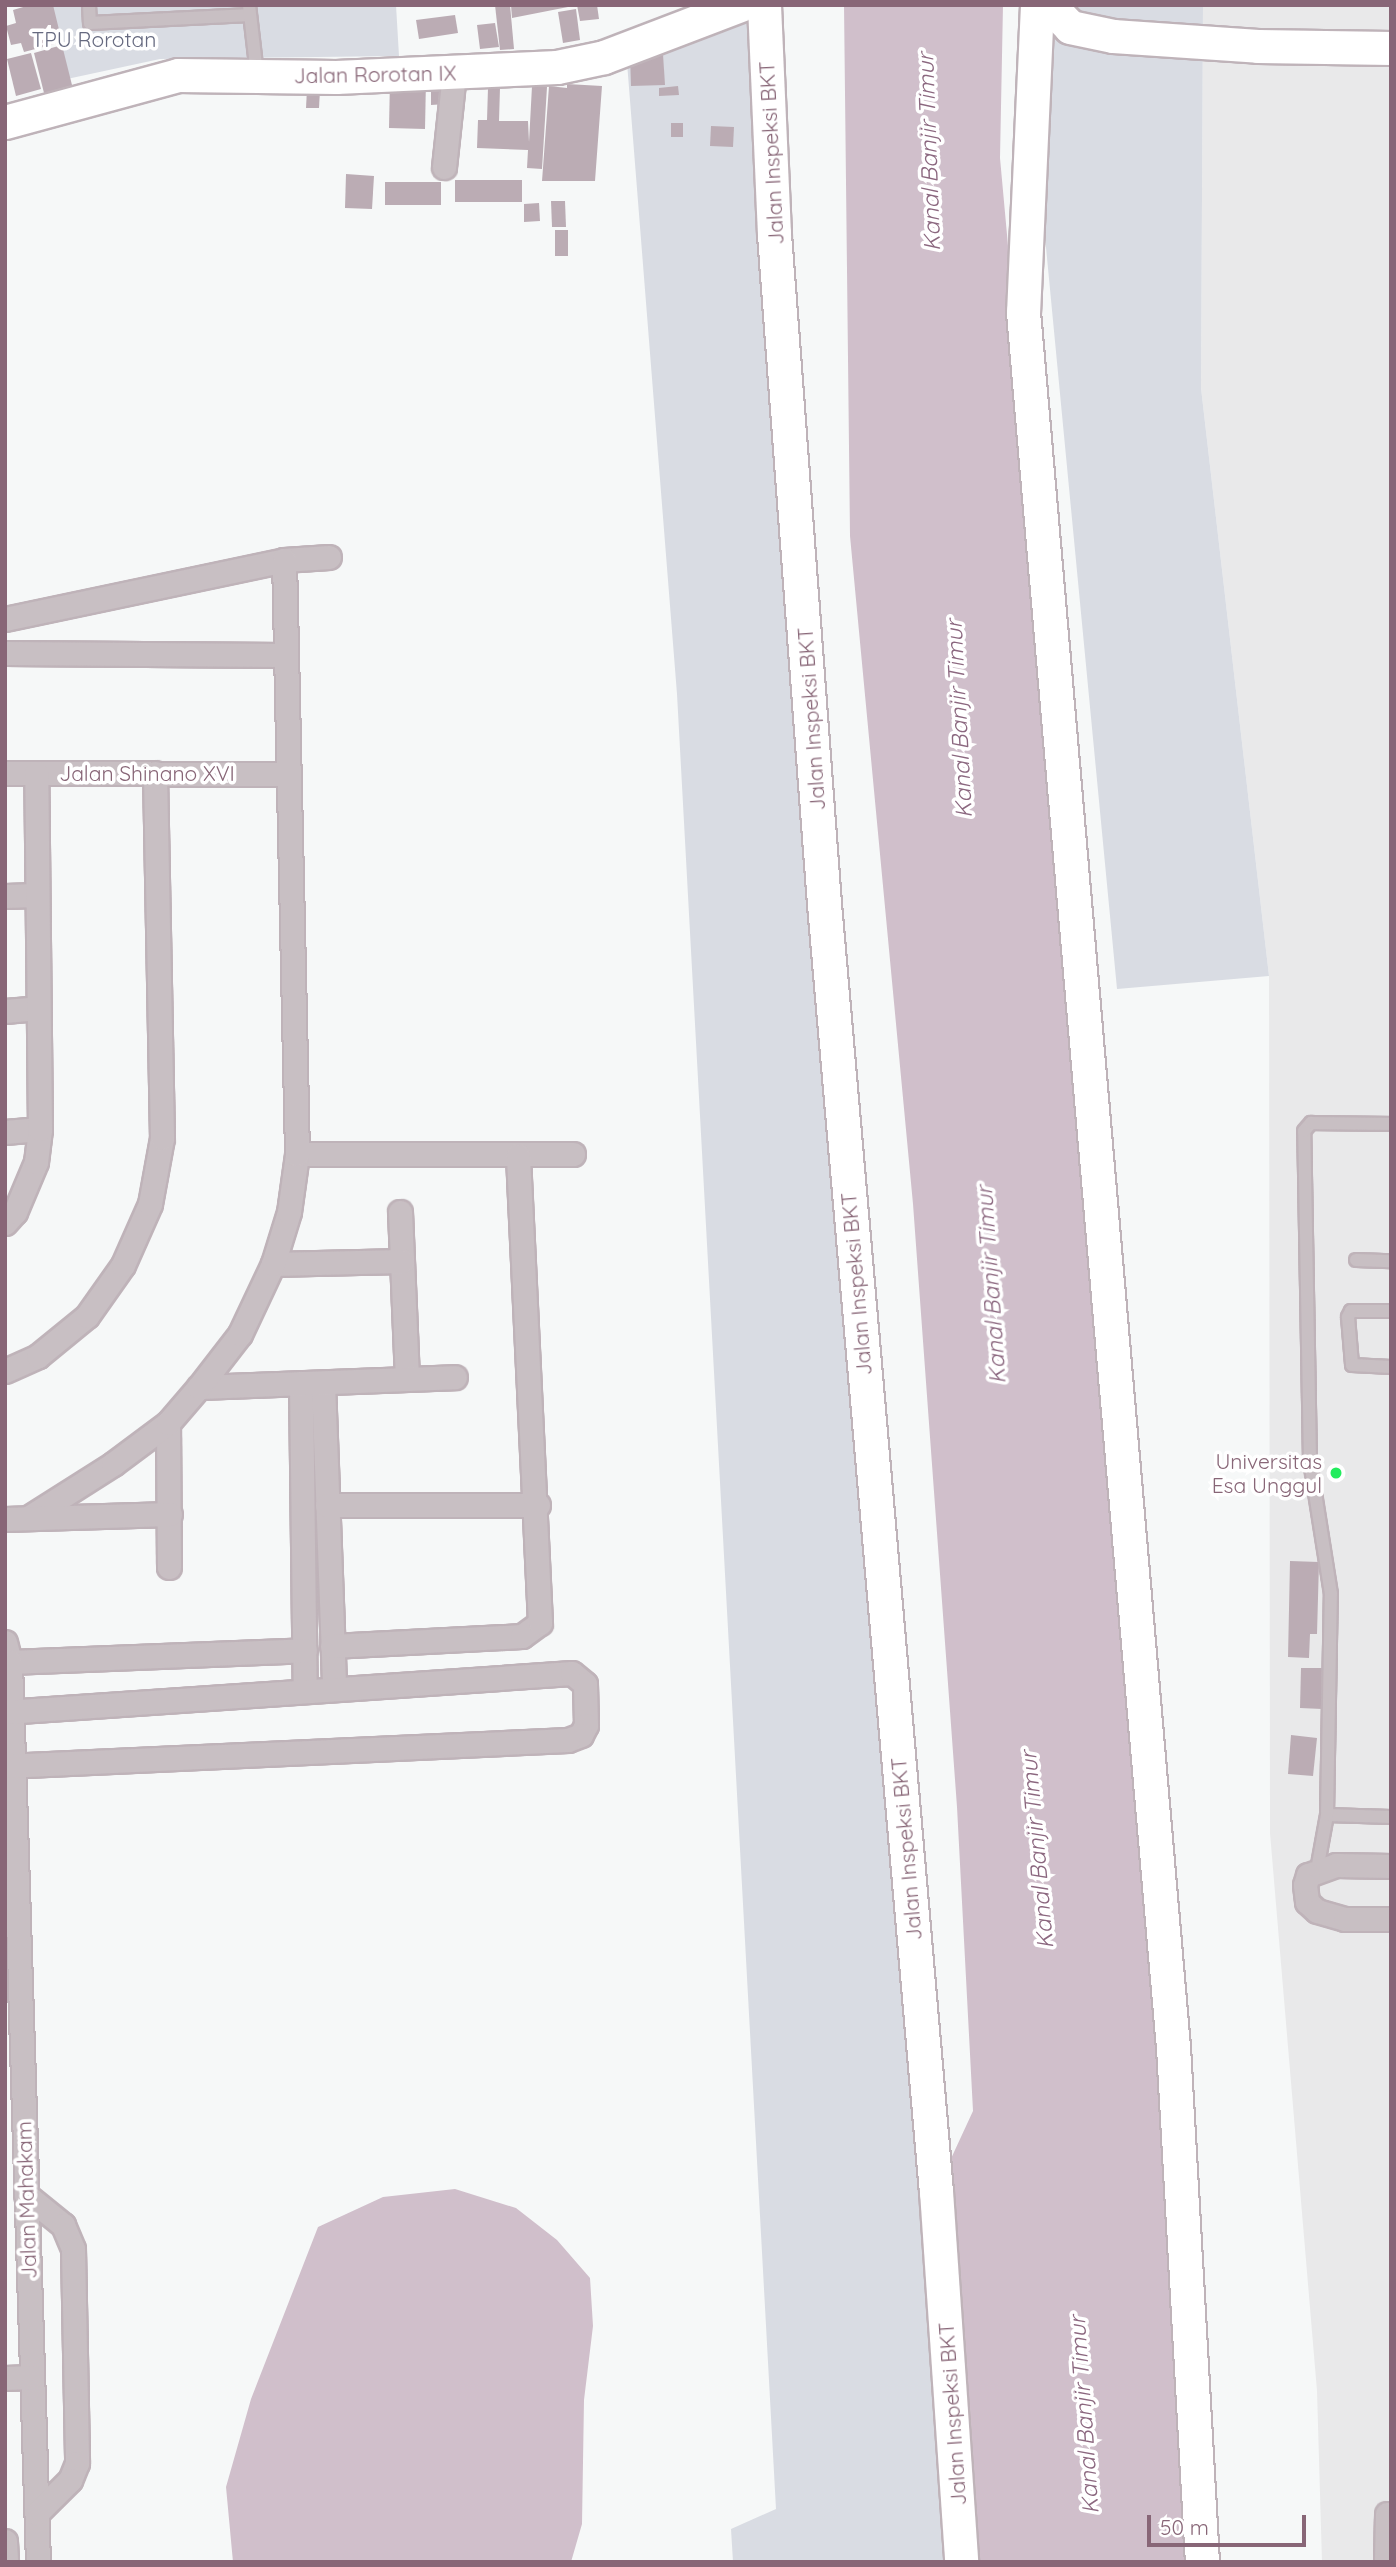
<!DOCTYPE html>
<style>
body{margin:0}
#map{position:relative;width:1396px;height:2567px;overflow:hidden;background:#f6f8f8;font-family:Quicksand,sans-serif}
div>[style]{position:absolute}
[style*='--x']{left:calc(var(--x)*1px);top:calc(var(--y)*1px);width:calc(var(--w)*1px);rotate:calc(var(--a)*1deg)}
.built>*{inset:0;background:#e9e9ea}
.green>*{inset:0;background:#d9dce3}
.water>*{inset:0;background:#d0bfcb}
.building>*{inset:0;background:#bbacb4}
.roads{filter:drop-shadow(2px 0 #bfb3b9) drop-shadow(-2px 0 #bfb3b9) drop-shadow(0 2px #bfb3b9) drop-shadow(0 -2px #bfb3b9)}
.lane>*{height:12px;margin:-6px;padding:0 6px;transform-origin:6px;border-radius:6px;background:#c8bfc3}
.street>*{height:23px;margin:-11.5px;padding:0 11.5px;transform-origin:11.5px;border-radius:11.5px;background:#c8bfc3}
.secondary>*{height:33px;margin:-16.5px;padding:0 16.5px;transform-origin:16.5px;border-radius:16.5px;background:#fff}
.dots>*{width:19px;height:19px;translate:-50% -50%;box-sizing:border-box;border:4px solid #fff;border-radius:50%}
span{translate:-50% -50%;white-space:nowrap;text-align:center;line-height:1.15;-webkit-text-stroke:7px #fff;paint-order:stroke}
.park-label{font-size:21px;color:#65697f}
.street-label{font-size:21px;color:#867}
.poi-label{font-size:21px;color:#867}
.right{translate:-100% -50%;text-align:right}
.water-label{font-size:23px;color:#8b677f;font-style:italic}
.frame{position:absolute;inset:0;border:7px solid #867;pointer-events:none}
.scale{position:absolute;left:1147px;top:2515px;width:159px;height:32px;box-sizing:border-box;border:4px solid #867;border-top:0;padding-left:9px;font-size:21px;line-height:24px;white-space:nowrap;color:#867;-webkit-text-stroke:5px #fff;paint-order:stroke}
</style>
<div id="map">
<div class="built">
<i style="clip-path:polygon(1203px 5px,1391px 5px,1391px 2562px,1322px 2562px,1317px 2391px,1270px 1833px,1269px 976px,1201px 388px)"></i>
</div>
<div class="green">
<i style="clip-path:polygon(49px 5px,396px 5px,399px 56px,160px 59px,67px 79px)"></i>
<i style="clip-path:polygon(764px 5px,961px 2562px,733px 2562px,731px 2529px,776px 2509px,677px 694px,626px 50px)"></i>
<i style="clip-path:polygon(1056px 5px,1203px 5px,1201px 388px,1269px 976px,1117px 989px,1045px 237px)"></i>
</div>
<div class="water">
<i style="clip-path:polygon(844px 5px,1003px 5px,1000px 158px,1137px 1657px,1199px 2562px,961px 2562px,936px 2191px,973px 2111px,957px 1807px,913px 1204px,850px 536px)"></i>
<i style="clip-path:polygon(455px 2189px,516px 2208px,557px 2240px,590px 2278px,593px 2326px,584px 2400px,582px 2524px,571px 2562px,233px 2562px,226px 2487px,251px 2399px,318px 2227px,383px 2197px)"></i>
</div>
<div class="building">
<i style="clip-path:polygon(30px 5px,53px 5px,62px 42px,24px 52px,21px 43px,11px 45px,6px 26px,16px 23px,13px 10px)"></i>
<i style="clip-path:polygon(495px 5px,510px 5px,514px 49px,500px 50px)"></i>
<i style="clip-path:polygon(511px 5px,568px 5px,568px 7px,512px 18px)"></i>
<i style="clip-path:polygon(577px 5px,597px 5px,599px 19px,580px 21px)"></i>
<i style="clip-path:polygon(576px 9px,580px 40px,563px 43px,558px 12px)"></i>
<i style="clip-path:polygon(455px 15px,458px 33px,419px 39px,416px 20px)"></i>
<i style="clip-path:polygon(495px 23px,499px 47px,480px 49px,477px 25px)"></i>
<i style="clip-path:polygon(62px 45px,73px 89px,45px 97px,34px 53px)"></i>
<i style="clip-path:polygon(31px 53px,41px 89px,16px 96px,7px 59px)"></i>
<i style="clip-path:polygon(663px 54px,665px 85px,631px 86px,630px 55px)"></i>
<i style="clip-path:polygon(390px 80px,426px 80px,425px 129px,389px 128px)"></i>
<i style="clip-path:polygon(431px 84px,446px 84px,446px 104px,431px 105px)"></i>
<i style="clip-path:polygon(567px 84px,602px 86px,595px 181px,542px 181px,549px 86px,567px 88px)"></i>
<i style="clip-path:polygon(532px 86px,547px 87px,542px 169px,527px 168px,528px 150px,477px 148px,478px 120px,487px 120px,488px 88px,500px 88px,499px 121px,528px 121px,529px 142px)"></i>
<i style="clip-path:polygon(678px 86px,679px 95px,659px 96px,659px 88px)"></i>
<i style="clip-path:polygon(307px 89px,320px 90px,319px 108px,306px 108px)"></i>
<i style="clip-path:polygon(671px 123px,683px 123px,683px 137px,671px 137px)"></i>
<i style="clip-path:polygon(711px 126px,734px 127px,733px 147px,710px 146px)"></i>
<i style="clip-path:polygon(346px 174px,374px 176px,372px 209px,345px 208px)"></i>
<i style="clip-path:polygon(455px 180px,522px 180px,522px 202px,455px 202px)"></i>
<i style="clip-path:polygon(385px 182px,441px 182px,441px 205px,385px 205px)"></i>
<i style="clip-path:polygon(551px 201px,565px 201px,566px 227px,552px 227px)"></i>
<i style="clip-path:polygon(539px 203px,540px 221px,524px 222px,524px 204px)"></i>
<i style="clip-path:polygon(555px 230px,568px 230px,568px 256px,555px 256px)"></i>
<i style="clip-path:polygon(1290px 1561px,1319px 1562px,1317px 1634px,1310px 1634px,1309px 1658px,1288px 1657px)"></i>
<i style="clip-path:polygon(1301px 1668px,1323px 1668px,1322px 1709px,1300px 1708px)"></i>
<i style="clip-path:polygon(1291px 1735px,1317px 1738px,1313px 1776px,1288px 1774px)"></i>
</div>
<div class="roads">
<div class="lane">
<i style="--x:89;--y:5;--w:18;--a:87"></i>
<i style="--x:90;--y:23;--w:160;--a:-2.9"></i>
<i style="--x:249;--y:5;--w:69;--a:83.4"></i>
<i style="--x:1356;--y:1260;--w:35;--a:2"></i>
<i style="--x:1391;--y:1311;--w:40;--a:180"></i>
<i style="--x:1351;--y:1311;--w:7;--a:117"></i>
<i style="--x:1348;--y:1317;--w:48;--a:85.2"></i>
<i style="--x:1352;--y:1365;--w:39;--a:3"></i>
<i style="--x:1327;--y:1815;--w:64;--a:1.8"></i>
<i style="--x:1317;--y:1870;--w:56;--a:-79.7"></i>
<i style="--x:1327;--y:1815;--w:221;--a:-89"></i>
<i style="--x:1331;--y:1594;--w:135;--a:-99"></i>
<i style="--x:1310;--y:1461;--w:330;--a:-91"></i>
<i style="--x:1304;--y:1131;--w:11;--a:-49"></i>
<i style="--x:1311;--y:1123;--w:80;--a:0.7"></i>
</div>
<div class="street">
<i style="--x:444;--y:167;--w:95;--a:-83.9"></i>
<i style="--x:5;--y:619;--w:285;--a:-11.9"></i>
<i style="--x:284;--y:560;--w:45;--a:-3.8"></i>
<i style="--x:5;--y:653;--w:279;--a:0.4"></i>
<i style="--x:5;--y:773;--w:283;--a:0.2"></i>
<i style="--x:5;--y:896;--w:31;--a:-2"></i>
<i style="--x:5;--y:1011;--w:33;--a:-5"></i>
<i style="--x:5;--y:1132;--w:35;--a:-5"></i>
<i style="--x:297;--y:1154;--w:276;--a:0"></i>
<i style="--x:400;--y:1212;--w:167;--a:87.6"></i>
<i style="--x:5;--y:1223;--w:15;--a:-48"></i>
<i style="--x:15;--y:1212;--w:54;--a:-67.2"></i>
<i style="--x:36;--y:1162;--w:33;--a:-83"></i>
<i style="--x:40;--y:1129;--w:356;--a:-90.6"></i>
<i style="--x:273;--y:1264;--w:129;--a:-1.3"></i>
<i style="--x:5;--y:1371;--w:36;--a:-24"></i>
<i style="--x:38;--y:1356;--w:63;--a:-39.2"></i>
<i style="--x:87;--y:1316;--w:62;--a:-54.8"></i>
<i style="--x:123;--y:1265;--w:67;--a:-66.1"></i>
<i style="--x:150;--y:1204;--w:67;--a:-79.7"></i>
<i style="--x:162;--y:1138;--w:365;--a:-91.1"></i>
<i style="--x:301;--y:1383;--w:308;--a:89.3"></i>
<i style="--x:323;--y:1383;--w:305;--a:87.9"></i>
<i style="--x:199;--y:1387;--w:256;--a:-2.2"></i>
<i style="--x:168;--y:1423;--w:144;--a:89.6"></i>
<i style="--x:327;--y:1505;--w:211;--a:0"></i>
<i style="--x:28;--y:1518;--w:101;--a:-32.4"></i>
<i style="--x:113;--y:1464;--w:69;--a:-36.7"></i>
<i style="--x:168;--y:1423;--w:48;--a:-49.3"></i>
<i style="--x:199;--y:1387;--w:67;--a:-52.3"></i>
<i style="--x:240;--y:1334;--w:77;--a:-64.8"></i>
<i style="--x:273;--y:1264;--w:54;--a:-72.9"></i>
<i style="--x:289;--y:1212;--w:59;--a:-82.1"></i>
<i style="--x:297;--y:1154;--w:594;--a:-91.25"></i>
<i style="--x:5;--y:1519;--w:165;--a:-1.7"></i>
<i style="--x:5;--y:1642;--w:21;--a:76"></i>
<i style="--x:10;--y:1662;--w:295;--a:-2.3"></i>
<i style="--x:332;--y:1646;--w:190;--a:-3"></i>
<i style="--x:522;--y:1636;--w:22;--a:-36"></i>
<i style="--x:540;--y:1623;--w:468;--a:-92.7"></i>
<i style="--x:10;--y:1662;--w:900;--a:88.22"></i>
<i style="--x:5;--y:1712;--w:568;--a:-3.93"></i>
<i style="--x:572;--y:1673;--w:17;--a:40"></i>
<i style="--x:585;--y:1684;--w:41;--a:88.6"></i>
<i style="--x:586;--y:1725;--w:11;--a:117"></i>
<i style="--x:581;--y:1735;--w:14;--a:159"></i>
<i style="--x:568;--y:1740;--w:564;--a:177.36"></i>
<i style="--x:1391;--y:1866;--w:55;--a:-179"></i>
<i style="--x:1336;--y:1865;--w:30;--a:160"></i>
<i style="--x:1308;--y:1875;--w:10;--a:107"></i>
<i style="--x:1305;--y:1885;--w:17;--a:83"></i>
<i style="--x:1307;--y:1902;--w:13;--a:42"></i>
<i style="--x:1317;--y:1911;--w:29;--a:16"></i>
<i style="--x:1345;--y:1919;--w:46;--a:0"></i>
<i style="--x:26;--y:2195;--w:48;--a:39"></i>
<i style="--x:63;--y:2225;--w:26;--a:67"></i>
<i style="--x:73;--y:2249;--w:214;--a:88.9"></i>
<i style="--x:77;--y:2463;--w:18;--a:112"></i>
<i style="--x:70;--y:2480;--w:47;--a:135"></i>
<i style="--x:5;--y:2378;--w:27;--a:-2"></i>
<i style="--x:5;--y:2541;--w:21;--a:87"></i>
<i style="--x:1386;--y:2562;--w:48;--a:-88.8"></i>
</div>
<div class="secondary">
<i style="--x:764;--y:5;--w:229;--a:87.5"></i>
<i style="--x:774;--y:234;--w:672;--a:85.73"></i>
<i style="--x:824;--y:904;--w:1292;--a:85.03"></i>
<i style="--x:936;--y:2191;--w:372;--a:86.1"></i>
<i style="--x:1037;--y:5;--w:307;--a:92.6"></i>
<i style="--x:1023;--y:312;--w:1741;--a:85.06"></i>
<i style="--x:1173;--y:2047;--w:516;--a:86.78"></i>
<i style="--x:1049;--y:5;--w:30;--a:46"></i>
<i style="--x:1070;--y:27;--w:44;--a:11.8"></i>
<i style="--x:1113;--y:36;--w:145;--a:3.9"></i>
<i style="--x:1258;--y:46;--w:133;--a:0.9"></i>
<i style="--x:5;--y:122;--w:179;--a:-15.2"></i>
<i style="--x:178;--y:75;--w:158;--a:0.7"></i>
<i style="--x:336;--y:77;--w:221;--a:-2.6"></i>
<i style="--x:557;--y:67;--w:48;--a:-12"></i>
<i style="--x:604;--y:57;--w:146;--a:-20.9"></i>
</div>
</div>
<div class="dots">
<i style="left:1336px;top:1473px;background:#22ec5d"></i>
</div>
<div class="park-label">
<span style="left:94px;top:39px">TPU Rorotan</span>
</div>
<div class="street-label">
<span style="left:375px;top:74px;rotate:-1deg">Jalan Rorotan IX</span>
<span style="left:771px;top:153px;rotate:-93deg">Jalan Inspeksi BKT</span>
<span style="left:811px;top:719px;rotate:-94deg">Jalan Inspeksi BKT</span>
<span style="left:147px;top:773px">Jalan Shinano XVI</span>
<span style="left:856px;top:1284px;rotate:-95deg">Jalan Inspeksi BKT</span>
<span style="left:906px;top:1849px;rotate:-95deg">Jalan Inspeksi BKT</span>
<span style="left:26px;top:2200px;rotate:-92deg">Jalan Mahakam</span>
<span style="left:952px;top:2414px;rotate:-94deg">Jalan Inspeksi BKT</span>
</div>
<div class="poi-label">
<span class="right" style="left:1322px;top:1473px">Universitas<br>Esa Unggul</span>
</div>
<div class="water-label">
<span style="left:929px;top:152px;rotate:-92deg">Kanal Banjir Timur</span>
<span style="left:959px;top:719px;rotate:-93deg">Kanal Banjir Timur</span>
<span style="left:991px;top:1285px;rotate:-94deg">Kanal Banjir Timur</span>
<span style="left:1037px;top:1850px;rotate:-95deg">Kanal Banjir Timur</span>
<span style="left:1084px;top:2415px;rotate:-94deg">Kanal Banjir Timur</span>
</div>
<div class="frame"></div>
<div class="scale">50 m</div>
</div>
